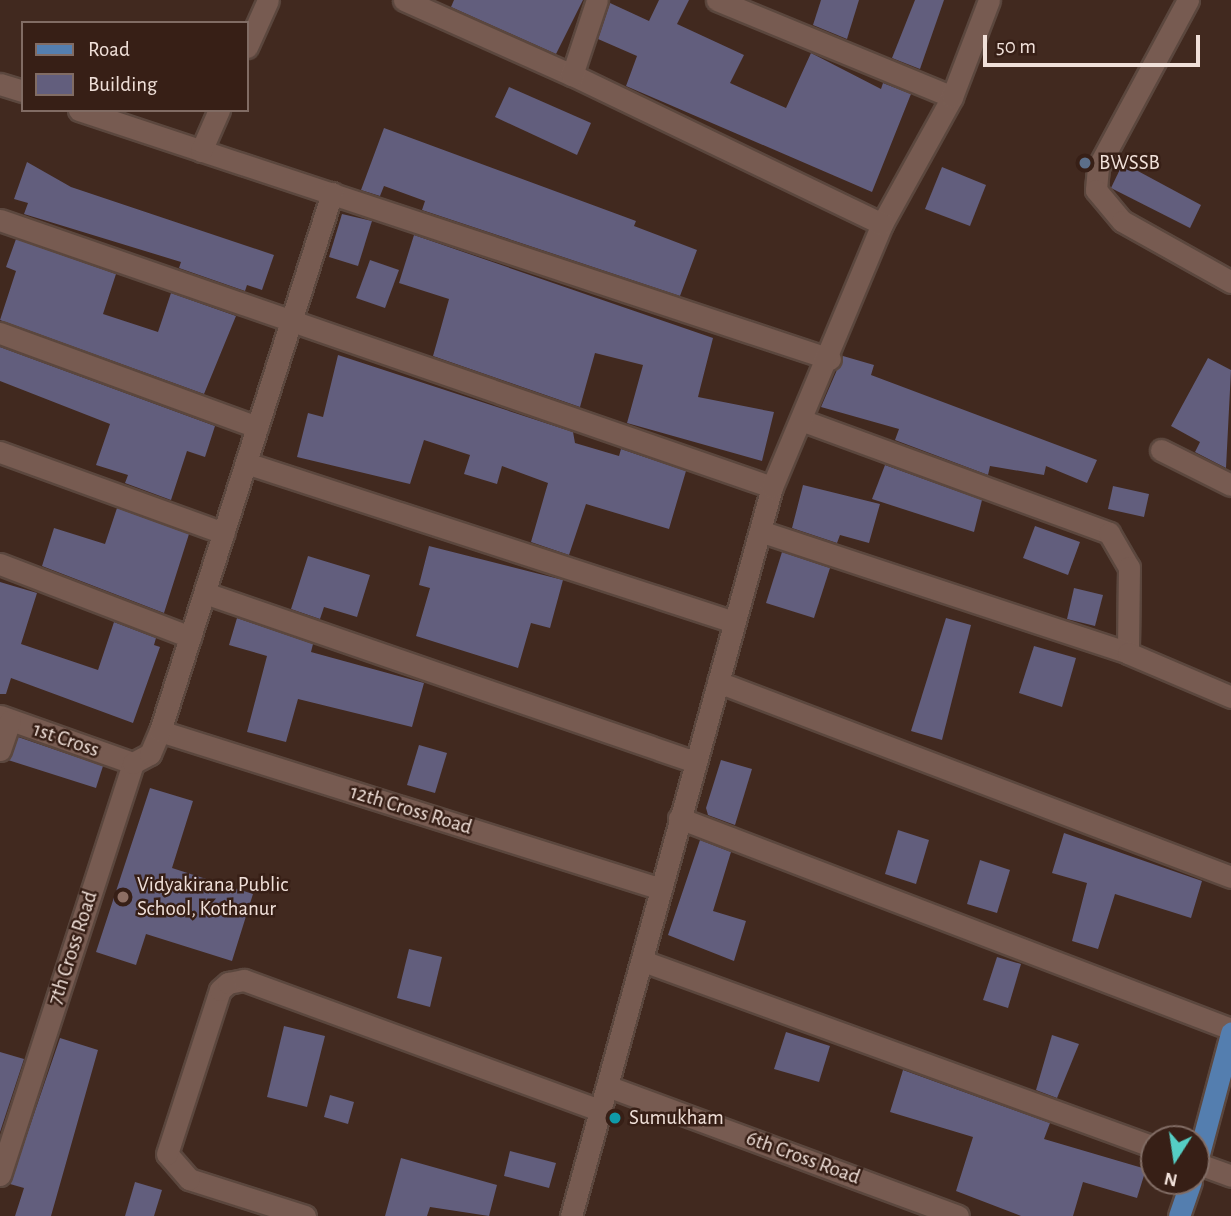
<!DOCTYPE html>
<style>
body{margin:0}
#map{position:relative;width:1231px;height:1216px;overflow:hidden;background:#41291f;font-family:"Alegreya Sans",sans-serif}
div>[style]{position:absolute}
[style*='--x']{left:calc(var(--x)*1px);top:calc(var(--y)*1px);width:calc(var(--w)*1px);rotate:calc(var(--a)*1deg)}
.building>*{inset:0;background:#625e7d}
.roads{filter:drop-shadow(2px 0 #5b473e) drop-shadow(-2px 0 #5b473e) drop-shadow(0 2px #5b473e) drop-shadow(0 -2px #5b473e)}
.minor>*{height:21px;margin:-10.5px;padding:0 10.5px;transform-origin:10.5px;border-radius:10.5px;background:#775b51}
.major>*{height:21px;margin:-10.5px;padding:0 10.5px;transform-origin:10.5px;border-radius:10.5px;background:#547eaf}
.dots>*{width:19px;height:19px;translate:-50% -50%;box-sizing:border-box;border:4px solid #371f16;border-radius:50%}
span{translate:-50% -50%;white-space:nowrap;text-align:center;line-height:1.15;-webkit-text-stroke:5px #371f16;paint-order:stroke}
.poi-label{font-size:21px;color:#f0e0d9}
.left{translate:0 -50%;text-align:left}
.street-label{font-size:21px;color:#f0e0d9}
.legend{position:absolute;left:21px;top:21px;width:228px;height:91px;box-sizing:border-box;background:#371f16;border:2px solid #816c64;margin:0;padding:9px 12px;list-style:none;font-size:21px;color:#f0e0d9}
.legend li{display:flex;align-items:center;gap:14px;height:35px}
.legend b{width:35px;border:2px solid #816c64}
.north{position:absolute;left:1140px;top:1125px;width:70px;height:70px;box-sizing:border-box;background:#371f16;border:2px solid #816c64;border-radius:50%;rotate:192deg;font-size:19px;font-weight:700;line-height:28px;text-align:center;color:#f0e0d9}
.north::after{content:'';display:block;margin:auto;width:24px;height:32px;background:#55cec4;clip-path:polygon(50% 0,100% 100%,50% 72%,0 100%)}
.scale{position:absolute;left:983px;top:35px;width:217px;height:32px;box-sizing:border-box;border:4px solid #f0e0d9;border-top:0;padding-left:9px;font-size:21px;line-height:24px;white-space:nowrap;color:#f0e0d9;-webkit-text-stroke:5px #371f16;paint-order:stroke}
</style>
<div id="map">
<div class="building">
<i style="clip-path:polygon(454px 0,583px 0,556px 54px,451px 7px)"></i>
<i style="clip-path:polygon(659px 0,689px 0,677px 24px,744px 55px,730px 83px,786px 108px,811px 53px,881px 89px,883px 83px,911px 94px,872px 192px,626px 86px,637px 56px,598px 39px,610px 3px,649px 21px)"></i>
<i style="clip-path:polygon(821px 0,859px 0,847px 39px,813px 25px)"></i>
<i style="clip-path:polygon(915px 0,944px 0,920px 69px,892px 58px)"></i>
<i style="clip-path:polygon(509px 87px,591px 123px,577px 155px,495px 117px)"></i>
<i style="clip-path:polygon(384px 128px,636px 221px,634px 226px,697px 250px,680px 296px,422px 210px,425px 201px,384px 186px,380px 196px,361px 190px)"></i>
<i style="clip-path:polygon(27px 162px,71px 187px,274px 255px,262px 290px,247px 285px,245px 291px,179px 268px,181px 262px,24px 214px,28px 203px,14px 199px)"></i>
<i style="clip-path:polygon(1123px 163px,1201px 205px,1190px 228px,1111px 188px)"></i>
<i style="clip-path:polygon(942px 167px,986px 185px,970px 226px,925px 209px)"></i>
<i style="clip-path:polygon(342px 214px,372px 221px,358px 266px,329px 257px)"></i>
<i style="clip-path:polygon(414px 235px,713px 338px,698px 397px,774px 412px,762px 461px,627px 423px,643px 365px,595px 353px,580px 407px,433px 356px,449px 299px,399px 283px)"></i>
<i style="clip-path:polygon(16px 239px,116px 274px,103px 314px,158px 332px,171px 293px,236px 316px,204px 394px,0 320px,16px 271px,6px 267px)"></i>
<i style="clip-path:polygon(370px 260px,399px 270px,385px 308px,356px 298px)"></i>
<i style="clip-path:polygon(0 347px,215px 426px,205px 457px,187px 451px,171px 500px,125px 483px,128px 475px,96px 465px,110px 424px,0 381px)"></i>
<i style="clip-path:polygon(338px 355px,573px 432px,575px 443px,619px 456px,621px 449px,686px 471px,669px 529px,586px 504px,569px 555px,531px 542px,548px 483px,502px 466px,497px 484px,464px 474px,470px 455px,424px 440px,410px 484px,297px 457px,308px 413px,323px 417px)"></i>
<i style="clip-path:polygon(843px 356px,874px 365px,871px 375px,1097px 460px,1087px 483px,1046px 466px,1044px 475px,990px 466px,988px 475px,895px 440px,899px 429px,821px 407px)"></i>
<i style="clip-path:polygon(1208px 358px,1231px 370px,1226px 468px,1195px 452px,1200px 442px,1171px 426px)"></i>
<i style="clip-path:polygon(885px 465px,982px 500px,974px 532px,872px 499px)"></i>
<i style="clip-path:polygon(803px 485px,880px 504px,869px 543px,840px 535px,837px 543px,792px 528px)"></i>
<i style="clip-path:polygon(1113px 486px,1149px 494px,1144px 517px,1108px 509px)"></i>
<i style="clip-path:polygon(117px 508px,189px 534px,164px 613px,42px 566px,54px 528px,105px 544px)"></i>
<i style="clip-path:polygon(1035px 526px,1080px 542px,1068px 575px,1023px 558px)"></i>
<i style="clip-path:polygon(429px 546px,563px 580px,550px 628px,531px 623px,518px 668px,416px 636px,430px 588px,419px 585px)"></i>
<i style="clip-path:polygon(782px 552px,830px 568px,814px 618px,766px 603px)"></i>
<i style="clip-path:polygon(308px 556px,370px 575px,357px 617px,324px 607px,320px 619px,291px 609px)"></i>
<i style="clip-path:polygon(0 582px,37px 593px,21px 644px,98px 670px,114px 622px,156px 638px,154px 645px,160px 647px,133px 723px,11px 678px,6px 694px,0 694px)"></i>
<i style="clip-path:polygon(1074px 588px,1103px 595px,1095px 626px,1067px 619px)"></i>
<i style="clip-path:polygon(237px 618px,313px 644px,311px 652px,424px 683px,412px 727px,298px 699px,286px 742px,247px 732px,267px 656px,229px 645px)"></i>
<i style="clip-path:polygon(946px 618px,971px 625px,942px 740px,911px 731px)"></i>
<i style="clip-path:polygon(1034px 646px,1076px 658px,1062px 707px,1019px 693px)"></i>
<i style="clip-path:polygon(18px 737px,103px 766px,96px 788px,8px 760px)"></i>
<i style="clip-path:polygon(419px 745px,447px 753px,435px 793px,407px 785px)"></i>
<i style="clip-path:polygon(721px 760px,752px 769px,735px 825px,708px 815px,706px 808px)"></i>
<i style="clip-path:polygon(150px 788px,193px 801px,172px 868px,253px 894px,232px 961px,146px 934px,136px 965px,96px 952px)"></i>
<i style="clip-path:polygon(898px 830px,929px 840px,916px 884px,885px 874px)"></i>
<i style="clip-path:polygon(1064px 833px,1202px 881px,1191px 918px,1115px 894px,1098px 949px,1072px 941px,1087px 883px,1052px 873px)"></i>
<i style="clip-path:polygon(700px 840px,731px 852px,713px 911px,746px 921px,734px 961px,668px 935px)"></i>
<i style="clip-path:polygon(980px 860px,1010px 870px,997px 913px,967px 904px)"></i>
<i style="clip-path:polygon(409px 949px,442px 957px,430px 1007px,397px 998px)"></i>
<i style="clip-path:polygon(997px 957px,1021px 964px,1008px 1008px,983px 1000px)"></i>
<i style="clip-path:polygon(284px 1026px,325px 1036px,307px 1107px,267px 1097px)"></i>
<i style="clip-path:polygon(786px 1032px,830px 1046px,819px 1082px,774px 1069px)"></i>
<i style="clip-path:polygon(1052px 1035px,1079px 1044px,1057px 1098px,1036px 1090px)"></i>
<i style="clip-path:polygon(60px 1038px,98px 1050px,51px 1216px,15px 1216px,24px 1188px,10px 1184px)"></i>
<i style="clip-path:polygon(0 1052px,24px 1059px,0 1132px)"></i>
<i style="clip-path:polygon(903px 1070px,1050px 1123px,1044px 1139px,1146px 1169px,1137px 1198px,1083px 1182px,1073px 1216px,1021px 1216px,956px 1191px,973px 1137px,890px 1112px)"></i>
<i style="clip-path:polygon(330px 1095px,354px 1102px,348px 1124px,324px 1117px)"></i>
<i style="clip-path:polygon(510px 1151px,556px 1163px,549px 1188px,504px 1176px)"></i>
<i style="clip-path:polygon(401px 1158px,497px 1185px,489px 1216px,430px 1207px,427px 1216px,385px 1216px)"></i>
<i style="clip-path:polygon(135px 1182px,162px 1190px,154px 1216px,125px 1216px)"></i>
</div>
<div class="roads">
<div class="minor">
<i style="--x:404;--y:0;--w:184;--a:24.1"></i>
<i style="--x:717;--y:0;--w:254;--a:22.4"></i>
<i style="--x:1188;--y:0;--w:190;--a:118.3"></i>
<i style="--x:1098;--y:167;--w:23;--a:95"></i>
<i style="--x:1096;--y:190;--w:40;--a:50"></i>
<i style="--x:1122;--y:221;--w:125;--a:29.2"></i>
<i style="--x:247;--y:47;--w:51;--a:-65.9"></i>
<i style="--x:0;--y:84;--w:24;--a:17"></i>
<i style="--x:79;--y:110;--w:791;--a:18.34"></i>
<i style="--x:201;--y:151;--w:45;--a:-66.3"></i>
<i style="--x:0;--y:220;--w:817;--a:19.08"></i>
<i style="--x:882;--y:224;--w:145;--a:-61.1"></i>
<i style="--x:952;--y:97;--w:104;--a:-69.1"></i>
<i style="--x:0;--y:333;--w:274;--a:20.1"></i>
<i style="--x:801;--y:420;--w:328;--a:20.1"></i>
<i style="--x:1109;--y:533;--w:39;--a:60"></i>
<i style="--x:1129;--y:567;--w:86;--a:90.7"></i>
<i style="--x:1161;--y:450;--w:78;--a:26.6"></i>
<i style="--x:0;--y:452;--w:238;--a:19.9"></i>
<i style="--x:246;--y:463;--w:513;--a:18.05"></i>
<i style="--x:760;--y:531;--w:388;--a:18.3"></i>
<i style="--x:1128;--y:653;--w:112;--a:23.1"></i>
<i style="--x:0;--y:564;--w:204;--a:21"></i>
<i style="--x:205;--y:593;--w:518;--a:19.03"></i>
<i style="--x:718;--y:682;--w:549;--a:20.81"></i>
<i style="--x:0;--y:716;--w:141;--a:19.5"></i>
<i style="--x:160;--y:731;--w:525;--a:17.5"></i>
<i style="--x:0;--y:750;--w:31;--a:-71"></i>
<i style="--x:679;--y:818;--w:591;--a:20.92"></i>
<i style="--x:643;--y:961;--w:544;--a:20"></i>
<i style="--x:607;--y:1086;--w:374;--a:20.3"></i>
<i style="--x:1196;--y:1163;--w:37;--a:20"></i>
<i style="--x:0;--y:1175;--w:433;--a:-72.1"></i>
<i style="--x:133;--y:763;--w:19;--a:-28"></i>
<i style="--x:150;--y:754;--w:25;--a:-67"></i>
<i style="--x:160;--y:731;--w:565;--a:-72.27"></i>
<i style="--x:305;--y:1216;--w:122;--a:-162.3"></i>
<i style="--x:189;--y:1179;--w:33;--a:-131"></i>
<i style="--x:167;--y:1154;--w:172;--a:-72.1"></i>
<i style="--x:220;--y:990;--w:11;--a:-41"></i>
<i style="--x:228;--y:983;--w:16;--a:-11"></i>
<i style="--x:244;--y:980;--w:381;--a:20.1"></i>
<i style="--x:571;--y:1216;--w:756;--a:-74.59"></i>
<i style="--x:772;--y:487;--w:285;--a:-67.3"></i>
<i style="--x:882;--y:224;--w:344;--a:-154.3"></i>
<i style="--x:572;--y:75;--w:79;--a:-71.6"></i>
</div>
<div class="major">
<i style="--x:1196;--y:1165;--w:137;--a:-75.1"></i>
<i style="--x:1179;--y:1216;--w:37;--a:-71"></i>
</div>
</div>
<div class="dots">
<i style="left:1085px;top:163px;background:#5c6f8a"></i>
<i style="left:123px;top:897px;background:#8d6e63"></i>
<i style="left:615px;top:1118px;background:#0f9aa8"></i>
</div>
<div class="poi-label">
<span class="left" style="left:1099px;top:163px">BWSSB</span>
<span class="left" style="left:137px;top:897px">Vidyakirana Public<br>School, Kothanur</span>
<span class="left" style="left:629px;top:1118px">Sumukham</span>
</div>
<div class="street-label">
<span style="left:66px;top:740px;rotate:19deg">1st Cross</span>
<span style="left:411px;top:810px;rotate:17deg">12th Cross Road</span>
<span style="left:73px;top:948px;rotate:-72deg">7th Cross Road</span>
<span style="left:803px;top:1158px;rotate:20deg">6th Cross Road</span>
</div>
<ul class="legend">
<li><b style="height:9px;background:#547eaf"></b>Road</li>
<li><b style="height:19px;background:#625e7d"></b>Building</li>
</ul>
<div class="north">N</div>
<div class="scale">50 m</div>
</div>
